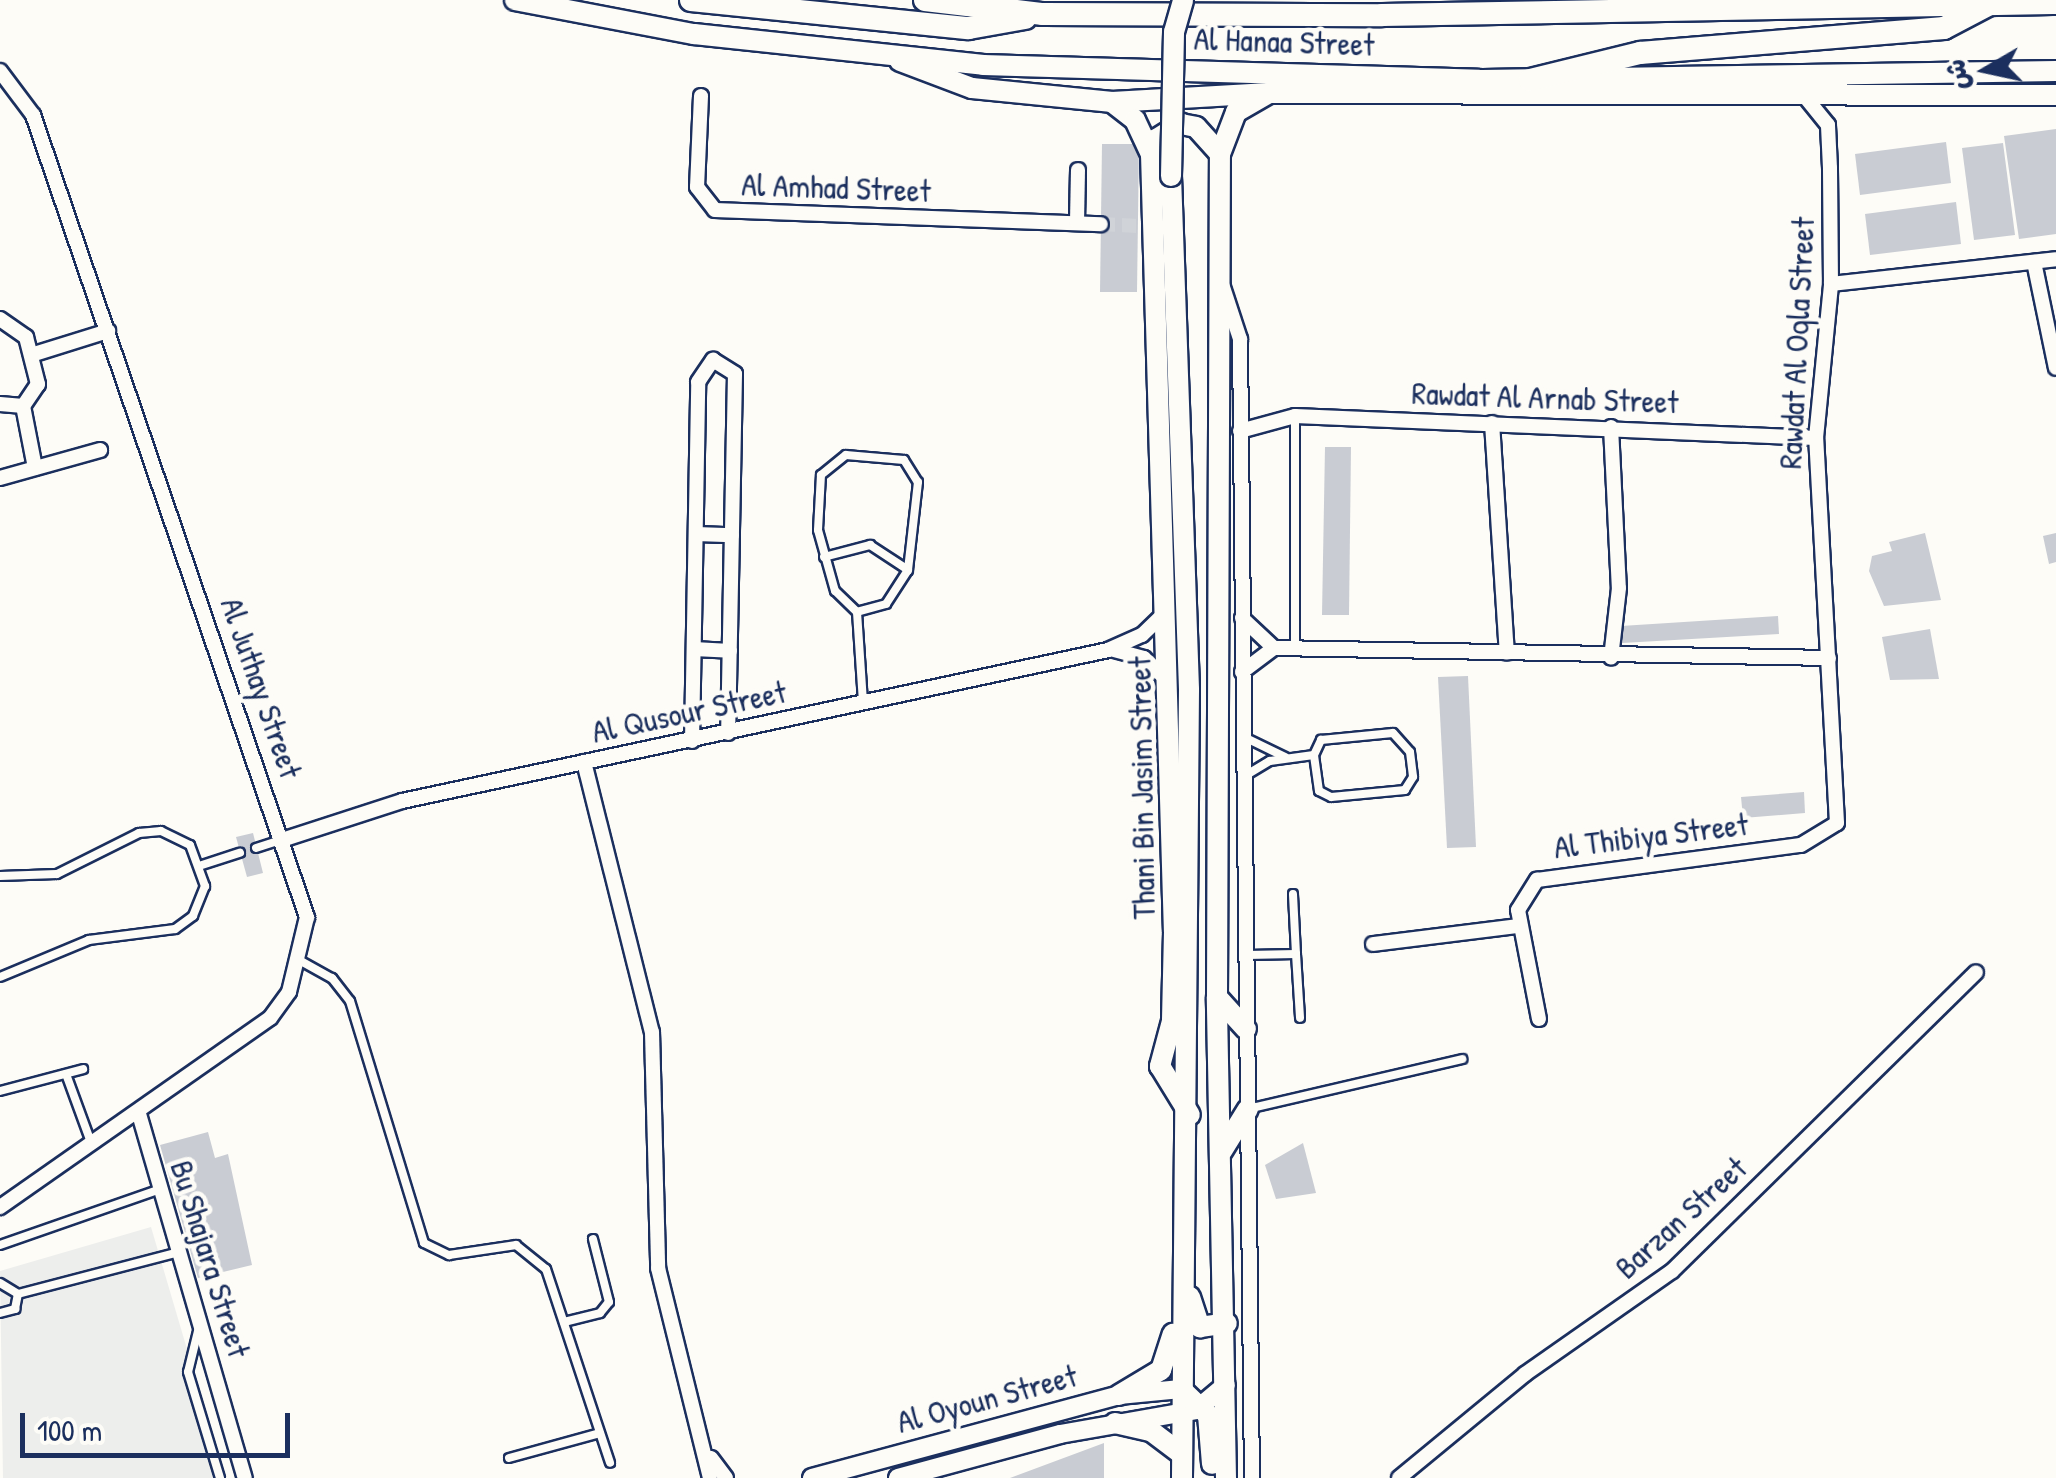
<!DOCTYPE html>
<meta charset="utf-8">
<style>
body{margin:0}
#map{position:relative;width:2056px;height:1478px;overflow:hidden;background:#fdfcf7;font-family:"Patrick Hand","Playpen Sans Arabic",sans-serif}
div>[style]{position:absolute}
[style*='--x']{left:calc(var(--x)*1px);top:calc(var(--y)*1px);width:calc(var(--w)*1px);rotate:calc(var(--a)*1deg)}
.built>*{inset:0;background:#edeeec}
.building>*{inset:0;background:#c9ccd3}
.minor-tunnel>*{height:14px;margin-top:-7px;transform-origin:0;background:repeating-linear-gradient(90deg,#d0d3d8 0 14px,transparent 0 21px)}
.roads{filter:drop-shadow(2px 0 #1b2f5e) drop-shadow(-2px 0 #1b2f5e) drop-shadow(0 2px #1b2f5e) drop-shadow(0 -2px #1b2f5e)}
.service>*{height:8px;margin:-4px;padding:0 4px;transform-origin:4px;border-radius:4px;background:#fdfcf7}
.minor>*{height:14px;margin:-7px;padding:0 7px;transform-origin:7px;border-radius:7px;background:#fdfcf7}
.tertiary>*{height:18px;margin:-9px;padding:0 9px;transform-origin:9px;border-radius:9px;background:#fdfcf7}
.secondary>*{height:20px;margin:-10px;padding:0 10px;transform-origin:10px;border-radius:10px;background:#fdfcf7}
.trunk>*{height:22px;margin:-11px;padding:0 11px;transform-origin:11px;border-radius:11px;background:#fdfcf7}
.bridges{filter:drop-shadow(2px 0 #1b2f5e) drop-shadow(-2px 0 #1b2f5e) drop-shadow(0 2px #1b2f5e) drop-shadow(0 -2px #1b2f5e)}
.secondary-bridge>*{height:20px;margin:-10px;padding:0 10px;transform-origin:10px;border-radius:10px;background:#fdfcf7}
span{translate:-50% -50%;white-space:nowrap;text-align:center;line-height:1.15;-webkit-text-stroke:9px #fdfcf7;paint-order:stroke}
.street-label{font-size:32px;color:#1b2f5e}
.north{position:absolute;left:1936px;top:20px;width:100px;height:100px;-webkit-text-stroke:8px #fdfcf7;paint-order:stroke;rotate:261deg;font-size:28px;font-weight:700;line-height:40px;text-align:center;color:#1b2f5e}
.north::after{content:'';display:block;margin:auto;width:35px;height:45px;background:#1b2f5e;clip-path:polygon(50% 0,100% 100%,50% 72%,0 100%)}
.scale{position:absolute;left:20px;top:1413px;width:270px;height:45px;box-sizing:border-box;border:5px solid #1b2f5e;border-top:0;padding-left:12px;font-size:30px;line-height:35px;white-space:nowrap;color:#1b2f5e;-webkit-text-stroke:8px #fdfcf7;paint-order:stroke}
</style>
<div id="map">
<div class="built">
<i style="clip-path:polygon(151px 1227px,225px 1478px,3px 1478px,0 1271px)"></i>
</div>
<div class="building">
<i style="clip-path:polygon(2056px 129px,2056px 234px,2019px 239px,2004px 136px)"></i>
<i style="clip-path:polygon(1946px 142px,1951px 183px,1860px 195px,1855px 154px)"></i>
<i style="clip-path:polygon(2003px 143px,2015px 235px,1974px 240px,1962px 148px)"></i>
<i style="clip-path:polygon(1102px 144px,1139px 144px,1137px 292px,1100px 292px)"></i>
<i style="clip-path:polygon(1956px 202px,1961px 244px,1870px 255px,1865px 214px)"></i>
<i style="clip-path:polygon(1325px 447px,1351px 447px,1349px 615px,1322px 615px)"></i>
<i style="clip-path:polygon(1925px 533px,1941px 600px,1884px 606px,1869px 571px,1872px 556px,1892px 551px,1889px 542px)"></i>
<i style="clip-path:polygon(2056px 533px,2056px 562px,2049px 564px,2043px 536px)"></i>
<i style="clip-path:polygon(1778px 616px,1779px 634px,1622px 643px,1621px 626px)"></i>
<i style="clip-path:polygon(1930px 629px,1939px 679px,1890px 680px,1882px 637px)"></i>
<i style="clip-path:polygon(1468px 676px,1476px 847px,1447px 848px,1438px 677px)"></i>
<i style="clip-path:polygon(1804px 792px,1805px 813px,1743px 818px,1741px 797px)"></i>
<i style="clip-path:polygon(253px 833px,263px 873px,247px 877px,236px 837px)"></i>
<i style="clip-path:polygon(208px 1132px,215px 1158px,228px 1154px,252px 1265px,198px 1278px,160px 1145px)"></i>
<i style="clip-path:polygon(1303px 1143px,1316px 1193px,1276px 1199px,1265px 1165px)"></i>
<i style="clip-path:polygon(1104px 1443px,1104px 1478px,1010px 1478px)"></i>
</div>
<div class="minor-tunnel">
<i style="--x:1101;--y:224;--w:37;--a:3"></i>
</div>
<div class="roads">
<div class="service">
<i style="--x:846;--y:455;--w:58;--a:4.9"></i>
<i style="--x:904;--y:460;--w:26;--a:58"></i>
<i style="--x:918;--y:482;--w:89;--a:96.5"></i>
<i style="--x:908;--y:570;--w:40;--a:122.9"></i>
<i style="--x:886;--y:604;--w:30;--a:165"></i>
<i style="--x:857;--y:612;--w:30;--a:-136"></i>
<i style="--x:835;--y:591;--w:63;--a:-105.6"></i>
<i style="--x:818;--y:530;--w:55;--a:-86.9"></i>
<i style="--x:821;--y:475;--w:32;--a:-39"></i>
<i style="--x:824;--y:557;--w:48;--a:-14.6"></i>
<i style="--x:870;--y:545;--w:45;--a:33.3"></i>
<i style="--x:857;--y:612;--w:91;--a:86.2"></i>
<i style="--x:1295;--y:648;--w:232;--a:-90"></i>
<i style="--x:1393;--y:733;--w:25;--a:48"></i>
<i style="--x:1410;--y:752;--w:25;--a:83"></i>
<i style="--x:1413;--y:777;--w:15;--a:122"></i>
<i style="--x:1405;--y:790;--w:74;--a:174.6"></i>
<i style="--x:1331;--y:797;--w:13;--a:-153"></i>
<i style="--x:1319;--y:791;--w:36;--a:-98"></i>
<i style="--x:1314;--y:755;--w:17;--a:-65"></i>
<i style="--x:1321;--y:740;--w:72;--a:-5.6"></i>
<i style="--x:1244;--y:737;--w:46;--a:26"></i>
<i style="--x:1243;--y:777;--w:31;--a:-31"></i>
<i style="--x:1270;--y:761;--w:44;--a:-7.8"></i>
<i style="--x:256;--y:848;--w:26;--a:-18"></i>
<i style="--x:202;--y:865;--w:40;--a:-18"></i>
<i style="--x:0;--y:876;--w:57;--a:-2"></i>
<i style="--x:57;--y:874;--w:92;--a:-26.6"></i>
<i style="--x:139;--y:833;--w:22;--a:-5"></i>
<i style="--x:161;--y:831;--w:32;--a:26"></i>
<i style="--x:190;--y:845;--w:44;--a:69.9"></i>
<i style="--x:205;--y:886;--w:32;--a:112"></i>
<i style="--x:193;--y:916;--w:22;--a:144"></i>
<i style="--x:175;--y:929;--w:87;--a:172.7"></i>
<i style="--x:89;--y:940;--w:96;--a:157.4"></i>
<i style="--x:1296;--y:954;--w:64;--a:86.4"></i>
<i style="--x:1247;--y:955;--w:49;--a:-1.2"></i>
<i style="--x:1296;--y:954;--w:60;--a:-92.9"></i>
<i style="--x:299;--y:960;--w:38;--a:29"></i>
<i style="--x:332;--y:978;--w:29;--a:52"></i>
<i style="--x:350;--y:1001;--w:253;--a:73"></i>
<i style="--x:424;--y:1243;--w:28;--a:26"></i>
<i style="--x:449;--y:1255;--w:68;--a:-8.5"></i>
<i style="--x:516;--y:1245;--w:38;--a:39"></i>
<i style="--x:546;--y:1269;--w:204;--a:71.7"></i>
<i style="--x:66;--y:1074;--w:76;--a:69.9"></i>
<i style="--x:0;--y:1091;--w:86;--a:-14.8"></i>
<i style="--x:1252;--y:1108;--w:216;--a:-13.1"></i>
<i style="--x:0;--y:1245;--w:170;--a:-19.2"></i>
<i style="--x:0;--y:1283;--w:21;--a:31"></i>
<i style="--x:18;--y:1294;--w:166;--a:-14.6"></i>
<i style="--x:0;--y:1313;--w:16;--a:-15"></i>
<i style="--x:15;--y:1309;--w:15;--a:-79"></i>
<i style="--x:564;--y:1322;--w:37;--a:-14"></i>
<i style="--x:600;--y:1313;--w:14;--a:-51"></i>
<i style="--x:609;--y:1302;--w:65;--a:-104.3"></i>
<i style="--x:199;--y:1327;--w:46;--a:103.7"></i>
<i style="--x:188;--y:1372;--w:111;--a:73.2"></i>
<i style="--x:509;--y:1458;--w:94;--a:-15.4"></i>
</div>
<div class="minor">
<i style="--x:0;--y:71;--w:55;--a:53.1"></i>
<i style="--x:33;--y:115;--w:848;--a:71.14"></i>
<i style="--x:307;--y:917;--w:77;--a:103.5"></i>
<i style="--x:289;--y:992;--w:32;--a:126"></i>
<i style="--x:270;--y:1018;--w:330;--a:145"></i>
<i style="--x:701;--y:96;--w:91;--a:92.5"></i>
<i style="--x:697;--y:187;--w:29;--a:52"></i>
<i style="--x:715;--y:210;--w:386;--a:2.1"></i>
<i style="--x:1077;--y:222;--w:52;--a:-88.9"></i>
<i style="--x:2034;--y:262;--w:108;--a:78.3"></i>
<i style="--x:1831;--y:284;--w:226;--a:-6.3"></i>
<i style="--x:1223;--y:287;--w:55;--a:71.9"></i>
<i style="--x:1240;--y:339;--w:1139;--a:89.4"></i>
<i style="--x:0;--y:319;--w:32;--a:35"></i>
<i style="--x:26;--y:337;--w:49;--a:75.7"></i>
<i style="--x:38;--y:384;--w:27;--a:124"></i>
<i style="--x:23;--y:406;--w:23;--a:-175"></i>
<i style="--x:31;--y:355;--w:81;--a:-17.3"></i>
<i style="--x:23;--y:406;--w:63;--a:79"></i>
<i style="--x:1492;--y:423;--w:230;--a:86.3"></i>
<i style="--x:1611;--y:427;--w:161;--a:87.2"></i>
<i style="--x:1619;--y:588;--w:70;--a:96.5"></i>
<i style="--x:1240;--y:431;--w:57;--a:-15.3"></i>
<i style="--x:1295;--y:416;--w:521;--a:2.42"></i>
<i style="--x:0;--y:478;--w:104;--a:-15.6"></i>
<i style="--x:696;--y:534;--w:36;--a:2"></i>
<i style="--x:1242;--y:618;--w:44;--a:43.2"></i>
<i style="--x:694;--y:649;--w:36;--a:3"></i>
<i style="--x:1114;--y:650;--w:31;--a:15"></i>
<i style="--x:1144;--y:658;--w:32;--a:44"></i>
<i style="--x:1242;--y:672;--w:40;--a:-37"></i>
<i style="--x:1274;--y:648;--w:555;--a:1.03"></i>
<i style="--x:692;--y:741;--w:359;--a:-89"></i>
<i style="--x:698;--y:382;--w:27;--a:-56"></i>
<i style="--x:713;--y:360;--w:26;--a:32"></i>
<i style="--x:735;--y:374;--w:359;--a:91.1"></i>
<i style="--x:584;--y:762;--w:278;--a:75.9"></i>
<i style="--x:652;--y:1032;--w:236;--a:88.5"></i>
<i style="--x:658;--y:1268;--w:216;--a:76.1"></i>
<i style="--x:285;--y:839;--w:123;--a:-18"></i>
<i style="--x:402;--y:801;--w:722;--a:-12.07"></i>
<i style="--x:1108;--y:650;--w:37;--a:-24"></i>
<i style="--x:1142;--y:635;--w:32;--a:-44"></i>
<i style="--x:1373;--y:944;--w:146;--a:-7.1"></i>
<i style="--x:1539;--y:1019;--w:111;--a:-100.9"></i>
<i style="--x:1518;--y:910;--w:36;--a:-58"></i>
<i style="--x:1537;--y:880;--w:266;--a:-7.6"></i>
<i style="--x:1801;--y:845;--w:42;--a:-31.4"></i>
<i style="--x:1837;--y:823;--w:386;--a:-93.1"></i>
<i style="--x:1816;--y:438;--w:155;--a:-84.4"></i>
<i style="--x:1831;--y:284;--w:116;--a:-90.5"></i>
<i style="--x:1830;--y:168;--w:43;--a:-92.7"></i>
<i style="--x:1828;--y:125;--w:35;--a:-129"></i>
<i style="--x:139;--y:1114;--w:379;--a:73.8"></i>
<i style="--x:711;--y:1458;--w:25;--a:53"></i>
<i style="--x:1399;--y:1478;--w:163;--a:-39.5"></i>
<i style="--x:1525;--y:1374;--w:179;--a:-35"></i>
<i style="--x:1672;--y:1271;--w:426;--a:-44.5"></i>
</div>
<div class="tertiary">
<i style="--x:812;--y:1478;--w:318;--a:-15.1"></i>
<i style="--x:1119;--y:1395;--w:62;--a:-5.5"></i>
<i style="--x:898;--y:1478;--w:168;--a:-15.2"></i>
<i style="--x:1060;--y:1434;--w:138;--a:-10"></i>
<i style="--x:1196;--y:1410;--w:39;--a:-40"></i>
</div>
<div class="secondary">
<i style="--x:515;--y:0;--w:182;--a:10.8"></i>
<i style="--x:694;--y:34;--w:291;--a:6.1"></i>
<i style="--x:983;--y:65;--w:496;--a:1.7"></i>
<i style="--x:1479;--y:80;--w:577;--a:-0.89"></i>
<i style="--x:900;--y:61;--w:77;--a:20.6"></i>
<i style="--x:972;--y:88;--w:141;--a:5.7"></i>
<i style="--x:1112;--y:102;--w:157;--a:-3.3"></i>
<i style="--x:1269;--y:93;--w:787;--a:0.15"></i>
<i style="--x:1112;--y:102;--w:29;--a:38"></i>
<i style="--x:1135;--y:120;--w:38;--a:65"></i>
<i style="--x:1151;--y:154;--w:778;--a:88.31"></i>
<i style="--x:1174;--y:932;--w:89;--a:91.3"></i>
<i style="--x:1172;--y:1021;--w:47;--a:104.9"></i>
<i style="--x:1160;--y:1066;--w:57;--a:58.5"></i>
<i style="--x:1151;--y:154;--w:15;--a:-74"></i>
<i style="--x:1155;--y:140;--w:31;--a:-32"></i>
<i style="--x:1181;--y:124;--w:15;--a:11"></i>
<i style="--x:1196;--y:127;--w:36;--a:48"></i>
<i style="--x:1171;--y:176;--w:514;--a:87.99"></i>
<i style="--x:1189;--y:690;--w:788;--a:90.51"></i>
<i style="--x:1217;--y:997;--w:43;--a:47.8"></i>
<i style="--x:1222;--y:1151;--w:49;--a:-58.2"></i>
<i style="--x:1190;--y:1297;--w:32;--a:72"></i>
<i style="--x:1200;--y:1327;--w:27;--a:-8"></i>
<i style="--x:1181;--y:1389;--w:37;--a:44"></i>
<i style="--x:1208;--y:1415;--w:49;--a:85.3"></i>
<i style="--x:1119;--y:1395;--w:49;--a:-30.8"></i>
<i style="--x:1161;--y:1370;--w:38;--a:-72"></i>
<i style="--x:1115;--y:1423;--w:37;--a:13"></i>
<i style="--x:1151;--y:1431;--w:39;--a:37"></i>
<i style="--x:1226;--y:1478;--w:481;--a:-91.1"></i>
<i style="--x:1217;--y:997;--w:843;--a:-89.8"></i>
<i style="--x:1220;--y:154;--w:45;--a:-69.1"></i>
<i style="--x:1236;--y:112;--w:38;--a:-30"></i>
</div>
<div class="trunk">
<i style="--x:691;--y:0;--w:279;--a:5.8"></i>
<i style="--x:969;--y:28;--w:57;--a:-10.1"></i>
<i style="--x:925;--y:0;--w:119;--a:6.8"></i>
<i style="--x:1043;--y:14;--w:339;--a:0.2"></i>
<i style="--x:1382;--y:15;--w:674;--a:-1.02"></i>
<i style="--x:1530;--y:80;--w:113;--a:-13.8"></i>
<i style="--x:1640;--y:53;--w:305;--a:-4.7"></i>
<i style="--x:1944;--y:28;--w:50;--a:-27.6"></i>
</div>
</div>
<div class="bridges">
<div class="secondary-bridge">
<i style="--x:1171;--y:176;--w:144;--a:-88.8"></i>
<i style="--x:1174;--y:32;--w:33;--a:-74"></i>
</div>
</div>
<div class="street-label">
<span style="left:1284px;top:42px;rotate:2deg">Al Hanaa Street</span>
<span style="left:836px;top:188px;rotate:2deg">Al Amhad Street</span>
<span style="left:1797px;top:343px;rotate:-87deg">Rawdat Al Oqla Street</span>
<span style="left:1545px;top:398px;rotate:2deg">Rawdat Al Arnab Street</span>
<span style="left:261px;top:688px;rotate:71deg">Al Juthay Street</span>
<span style="left:689px;top:712px;rotate:-12deg">Al Qusour Street</span>
<span style="left:1142px;top:788px;rotate:-91deg">Thani Bin Jasim Street</span>
<span style="left:1651px;top:836px;rotate:-7deg">Al Thibiya Street</span>
<span style="left:1681px;top:1218px;rotate:-42deg">Barzan Street</span>
<span style="left:210px;top:1259px;rotate:73deg">Bu Shajara Street</span>
<span style="left:987px;top:1399px;rotate:-15deg">Al Oyoun Street</span>
</div>
<div class="north">ش</div>
<div class="scale">100 m</div>
</div>
